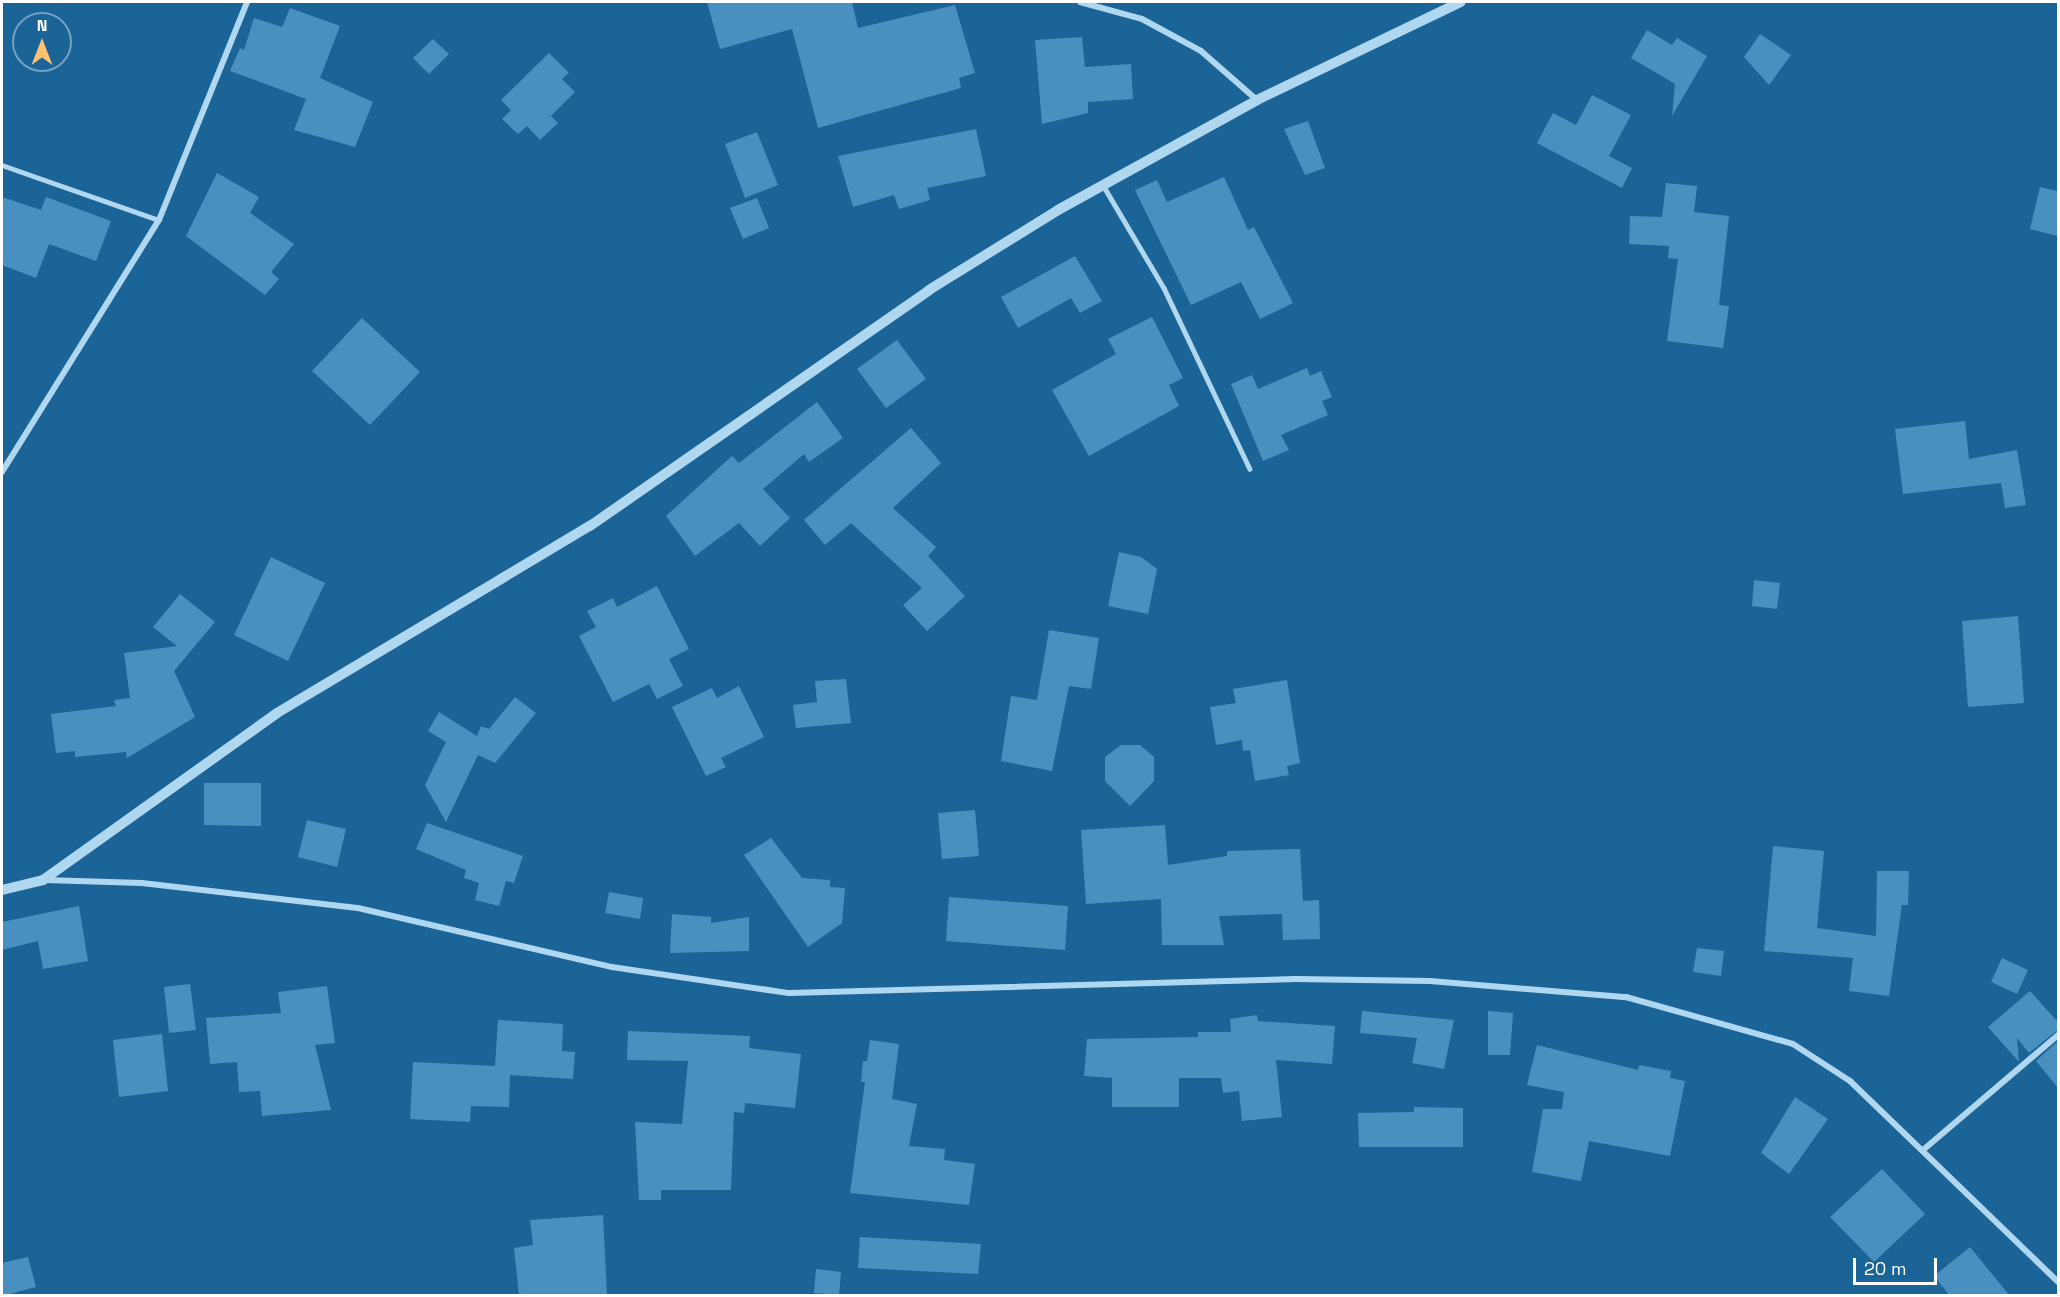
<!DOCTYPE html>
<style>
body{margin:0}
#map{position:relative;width:2060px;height:1297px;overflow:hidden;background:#1b6498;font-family:"Space Grotesk",sans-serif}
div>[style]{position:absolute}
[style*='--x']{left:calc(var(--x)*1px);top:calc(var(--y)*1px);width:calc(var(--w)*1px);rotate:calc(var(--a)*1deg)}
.building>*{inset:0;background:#4890c0}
.service>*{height:4.5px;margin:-2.25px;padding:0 2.25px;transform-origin:2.25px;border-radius:2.25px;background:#b0d7f0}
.minor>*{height:6px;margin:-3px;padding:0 3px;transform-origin:3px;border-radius:3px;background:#b0d7f0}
.tertiary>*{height:10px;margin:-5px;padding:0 5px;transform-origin:5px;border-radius:5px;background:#b0d7f0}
span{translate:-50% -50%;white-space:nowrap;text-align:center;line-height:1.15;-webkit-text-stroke:4.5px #1b6498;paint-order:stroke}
.frame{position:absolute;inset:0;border:3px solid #fff;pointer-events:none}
.north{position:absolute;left:12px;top:12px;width:60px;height:60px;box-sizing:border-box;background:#1b6498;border:2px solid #76a2c1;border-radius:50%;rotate:0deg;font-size:16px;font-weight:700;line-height:24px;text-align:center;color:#fff}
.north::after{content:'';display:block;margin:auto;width:21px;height:27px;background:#ffc06f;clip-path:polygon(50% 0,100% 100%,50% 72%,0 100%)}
.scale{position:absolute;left:1853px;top:1258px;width:84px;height:27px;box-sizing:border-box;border:3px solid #fff;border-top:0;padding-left:8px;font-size:18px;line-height:21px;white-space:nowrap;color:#fff;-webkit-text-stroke:4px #1b6498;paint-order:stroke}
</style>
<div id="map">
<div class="building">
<i style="clip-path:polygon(707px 2px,852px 2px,858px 28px,955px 5px,975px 73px,959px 78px,961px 88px,818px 128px,792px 29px,720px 49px)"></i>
<i style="clip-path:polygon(290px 8px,340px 26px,320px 78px,373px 102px,355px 147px,294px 130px,306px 99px,230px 71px,240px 48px,244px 50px,254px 18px,282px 27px)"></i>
<i style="clip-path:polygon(1647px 30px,1672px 45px,1677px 38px,1707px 56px,1672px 116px,1675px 84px,1631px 58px)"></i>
<i style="clip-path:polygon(1760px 34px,1791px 55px,1769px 85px,1744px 57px)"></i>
<i style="clip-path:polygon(1082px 37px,1085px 67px,1131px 64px,1133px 99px,1088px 102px,1088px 113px,1042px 124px,1035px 40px)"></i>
<i style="clip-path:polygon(433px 39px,449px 54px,429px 74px,413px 58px)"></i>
<i style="clip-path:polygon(549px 53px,569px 73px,562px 79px,575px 92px,551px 116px,558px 123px,540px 140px,527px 126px,518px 134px,502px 119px,511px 110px,501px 100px)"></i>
<i style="clip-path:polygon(1592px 95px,1631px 115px,1609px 156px,1632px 168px,1622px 188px,1537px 143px,1553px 113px,1576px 125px)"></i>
<i style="clip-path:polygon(1308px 121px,1325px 168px,1305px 175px,1284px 129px)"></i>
<i style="clip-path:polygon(976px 129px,986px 176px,927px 188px,930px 200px,899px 209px,894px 195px,853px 207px,838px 156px)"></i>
<i style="clip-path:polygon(757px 132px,778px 185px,745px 198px,725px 144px)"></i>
<i style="clip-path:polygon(217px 173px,259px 197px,250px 213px,294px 244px,271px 272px,279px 279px,265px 295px,186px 236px)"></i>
<i style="clip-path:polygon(1224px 177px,1248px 230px,1254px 227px,1293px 303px,1260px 319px,1241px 282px,1191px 305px,1135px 190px,1157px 180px,1167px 202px)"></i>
<i style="clip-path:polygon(1666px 183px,1697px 186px,1694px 212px,1729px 216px,1719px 305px,1729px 306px,1723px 348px,1667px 341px,1678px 259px,1668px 258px,1669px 246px,1629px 244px,1630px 216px,1662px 217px)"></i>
<i style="clip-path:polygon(2040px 187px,2058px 191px,2058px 236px,2030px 229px)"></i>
<i style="clip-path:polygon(2px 197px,41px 210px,46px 197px,111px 221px,96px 261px,49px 244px,36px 278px,2px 265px)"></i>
<i style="clip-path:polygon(757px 198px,769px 228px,743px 239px,730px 208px)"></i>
<i style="clip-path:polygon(1075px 256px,1102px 301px,1080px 313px,1071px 298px,1018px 328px,1001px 297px)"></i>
<i style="clip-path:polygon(1152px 317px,1183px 378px,1169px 385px,1179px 406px,1089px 456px,1052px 390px,1116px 354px,1108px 339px)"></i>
<i style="clip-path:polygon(362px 318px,420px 372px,370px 425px,312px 371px)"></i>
<i style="clip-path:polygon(897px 340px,926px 379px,886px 408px,857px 369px)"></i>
<i style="clip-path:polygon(1307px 368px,1310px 376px,1321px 371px,1332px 397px,1322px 401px,1328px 415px,1281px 435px,1289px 450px,1263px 461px,1231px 384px,1252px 375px,1258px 389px)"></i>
<i style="clip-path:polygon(817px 402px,843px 438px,809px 462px,804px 454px,763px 489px,790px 518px,760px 546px,739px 523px,695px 556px,666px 516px,732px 456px,739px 463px)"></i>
<i style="clip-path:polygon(1965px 421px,1969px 459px,2017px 450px,2026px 505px,2005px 508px,2001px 483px,1903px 494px,1895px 429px)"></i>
<i style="clip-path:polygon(911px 428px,941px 463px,893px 508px,936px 547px,928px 556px,965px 596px,927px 631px,903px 605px,922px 588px,851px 523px,825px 545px,804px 520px)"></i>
<i style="clip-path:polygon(1119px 552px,1141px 557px,1157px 569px,1148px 614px,1108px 606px)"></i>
<i style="clip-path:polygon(271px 557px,325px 583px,288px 661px,234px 635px)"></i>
<i style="clip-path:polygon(1754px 580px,1780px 583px,1777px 609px,1752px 606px)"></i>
<i style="clip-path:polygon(657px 586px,689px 649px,669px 659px,683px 686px,657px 699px,649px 684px,613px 702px,579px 636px,596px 627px,587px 611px,613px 598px,617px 607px)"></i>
<i style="clip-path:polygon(180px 594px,215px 622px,174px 671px,195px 717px,127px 758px,126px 752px,75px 757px,75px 751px,56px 753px,51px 714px,116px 706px,114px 700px,130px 698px,124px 653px,177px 646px,153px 627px)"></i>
<i style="clip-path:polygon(2018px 616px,2024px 703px,1968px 707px,1962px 621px)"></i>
<i style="clip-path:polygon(1049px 630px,1099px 638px,1091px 689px,1069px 686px,1052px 771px,1001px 761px,1011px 696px,1037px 700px)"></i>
<i style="clip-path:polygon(846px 679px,851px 723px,796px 728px,793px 705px,817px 702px,815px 681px)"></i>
<i style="clip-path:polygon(1287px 680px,1300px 763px,1287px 766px,1289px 775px,1255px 781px,1250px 750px,1243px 751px,1242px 740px,1216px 745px,1210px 707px,1236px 703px,1233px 689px)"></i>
<i style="clip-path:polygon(739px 686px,764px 737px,721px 758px,726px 767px,706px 776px,672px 707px,712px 688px,717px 698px)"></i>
<i style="clip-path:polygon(515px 697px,536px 713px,495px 763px,478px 755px,446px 822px,425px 785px,446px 742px,428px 731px,439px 712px,477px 736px,481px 726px,489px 729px)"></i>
<i style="clip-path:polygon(1121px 745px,1140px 745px,1154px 757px,1154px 781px,1130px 806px,1105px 781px,1105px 757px)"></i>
<i style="clip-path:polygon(204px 783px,261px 783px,261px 826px,204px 825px)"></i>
<i style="clip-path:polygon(975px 810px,979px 856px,942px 859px,938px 813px)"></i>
<i style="clip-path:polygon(307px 820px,346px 829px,337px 867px,298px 857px)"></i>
<i style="clip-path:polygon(427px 823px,523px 856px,514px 883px,506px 881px,499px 906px,475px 900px,479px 883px,464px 878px,466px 870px,416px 849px)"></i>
<i style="clip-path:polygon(1165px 825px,1168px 865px,1227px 856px,1227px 851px,1300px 849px,1303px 901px,1319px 900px,1320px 939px,1283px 940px,1282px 914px,1219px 916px,1224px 945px,1162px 945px,1161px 899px,1086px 904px,1081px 830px)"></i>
<i style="clip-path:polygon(771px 838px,802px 878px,830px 880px,830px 887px,845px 888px,842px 923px,808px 947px,744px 855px)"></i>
<i style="clip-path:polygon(1773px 846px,1824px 851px,1817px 928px,1876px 936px,1877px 871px,1909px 871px,1908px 905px,1902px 905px,1889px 996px,1849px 991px,1853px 958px,1764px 951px)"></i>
<i style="clip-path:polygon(609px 892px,643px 898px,640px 919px,605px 913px)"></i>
<i style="clip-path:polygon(949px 897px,1068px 906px,1065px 950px,946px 941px)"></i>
<i style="clip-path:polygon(79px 906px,88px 961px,43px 969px,38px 941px,2px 950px,2px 922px)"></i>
<i style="clip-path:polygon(672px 914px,711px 917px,711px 923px,749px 917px,749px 951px,670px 953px)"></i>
<i style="clip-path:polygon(1697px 948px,1724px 951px,1721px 976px,1693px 972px)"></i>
<i style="clip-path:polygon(2002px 958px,2028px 970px,2017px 994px,1991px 982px)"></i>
<i style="clip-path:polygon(190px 984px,196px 1030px,169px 1033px,164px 987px)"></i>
<i style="clip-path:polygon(327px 986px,335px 1043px,315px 1045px,331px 1110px,262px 1116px,260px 1091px,239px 1092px,237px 1062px,210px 1064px,206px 1018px,281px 1013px,278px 992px)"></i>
<i style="clip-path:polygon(2030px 991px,2058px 1022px,2058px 1030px,2029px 1053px,2017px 1038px,2019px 1062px,1988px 1027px)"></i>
<i style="clip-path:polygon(1362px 1011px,1454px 1020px,1444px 1069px,1412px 1063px,1417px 1038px,1360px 1033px)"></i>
<i style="clip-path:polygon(1488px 1011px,1513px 1013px,1510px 1055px,1488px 1055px)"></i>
<i style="clip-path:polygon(1257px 1015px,1258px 1021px,1335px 1026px,1332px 1064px,1276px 1060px,1282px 1117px,1242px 1121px,1239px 1091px,1223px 1093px,1221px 1078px,1179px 1078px,1179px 1107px,1112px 1107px,1112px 1078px,1084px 1076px,1087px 1039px,1198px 1037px,1198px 1032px,1231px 1032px,1230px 1019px)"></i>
<i style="clip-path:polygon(498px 1020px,563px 1024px,562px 1051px,575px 1052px,573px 1079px,510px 1075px,509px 1107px,471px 1106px,470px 1122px,410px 1119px,413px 1062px,495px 1066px)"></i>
<i style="clip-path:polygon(628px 1031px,750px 1036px,749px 1048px,801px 1054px,795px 1108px,745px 1103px,744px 1113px,734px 1112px,731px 1190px,661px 1190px,661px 1200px,639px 1200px,635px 1122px,682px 1124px,688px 1061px,627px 1060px)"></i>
<i style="clip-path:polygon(162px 1034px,168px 1091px,119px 1097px,113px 1040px)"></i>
<i style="clip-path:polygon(870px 1040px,899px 1044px,892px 1099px,917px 1104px,909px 1146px,945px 1149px,944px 1160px,975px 1164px,969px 1205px,850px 1193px,865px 1082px,861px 1082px,863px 1061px,867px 1061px)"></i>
<i style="clip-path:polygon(2058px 1041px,2058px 1088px,2036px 1061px)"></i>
<i style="clip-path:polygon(1537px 1045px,1638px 1070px,1639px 1065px,1671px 1071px,1670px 1078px,1685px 1081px,1670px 1156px,1589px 1141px,1581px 1181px,1532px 1172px,1543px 1109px,1562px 1109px,1564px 1092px,1527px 1085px)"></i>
<i style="clip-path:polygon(1795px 1097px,1828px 1119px,1789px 1174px,1761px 1153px)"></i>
<i style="clip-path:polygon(1414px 1107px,1463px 1108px,1463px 1147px,1359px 1147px,1358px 1113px,1414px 1112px)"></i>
<i style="clip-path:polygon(1882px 1169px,1925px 1214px,1874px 1262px,1830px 1217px)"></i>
<i style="clip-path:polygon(603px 1215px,607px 1296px,519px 1296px,514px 1248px,533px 1245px,530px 1220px)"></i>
<i style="clip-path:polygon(860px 1237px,981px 1244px,978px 1274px,858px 1268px)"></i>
<i style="clip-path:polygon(1970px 1247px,2010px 1296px,1950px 1296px,1934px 1276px)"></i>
<i style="clip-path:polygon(28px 1257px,36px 1287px,2px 1296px,2px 1263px)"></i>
<i style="clip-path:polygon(816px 1269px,841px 1272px,839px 1295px,814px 1293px)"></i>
</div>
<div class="service">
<i style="--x:2;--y:165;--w:166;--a:19.3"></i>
<i style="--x:1103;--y:185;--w:120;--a:59.4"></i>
<i style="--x:1164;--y:288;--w:200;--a:64.6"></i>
</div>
<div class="minor">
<i style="--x:1080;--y:2;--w:64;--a:15.3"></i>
<i style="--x:1142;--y:19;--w:67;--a:28.5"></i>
<i style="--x:1201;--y:51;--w:74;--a:41.2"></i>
<i style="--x:2;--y:472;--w:297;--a:-58.1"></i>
<i style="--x:159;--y:220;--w:235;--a:-68"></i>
<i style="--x:45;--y:880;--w:97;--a:1.8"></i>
<i style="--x:142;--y:883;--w:217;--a:6.6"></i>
<i style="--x:358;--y:908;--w:261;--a:13.1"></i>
<i style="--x:612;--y:967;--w:179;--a:8.4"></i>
<i style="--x:789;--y:993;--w:507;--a:-1.58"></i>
<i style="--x:1296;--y:979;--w:134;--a:0.9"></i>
<i style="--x:1430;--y:981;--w:197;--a:4.7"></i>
<i style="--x:1626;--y:997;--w:173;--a:15.7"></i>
<i style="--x:1793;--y:1044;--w:68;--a:33"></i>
<i style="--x:1850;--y:1081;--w:289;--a:44"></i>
<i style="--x:1923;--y:1150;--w:177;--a:-40.4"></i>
</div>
<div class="tertiary">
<i style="--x:2;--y:890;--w:42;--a:-13.7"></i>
<i style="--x:43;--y:880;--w:287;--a:-35.5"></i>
<i style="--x:277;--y:713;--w:365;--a:-30.9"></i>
<i style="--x:590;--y:526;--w:413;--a:-34.8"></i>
<i style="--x:929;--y:290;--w:152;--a:-31.8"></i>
<i style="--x:1058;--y:210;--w:227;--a:-28.9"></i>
<i style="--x:1257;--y:100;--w:226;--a:-25.7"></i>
</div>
<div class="frame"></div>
<div class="north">N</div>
<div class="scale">20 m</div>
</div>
